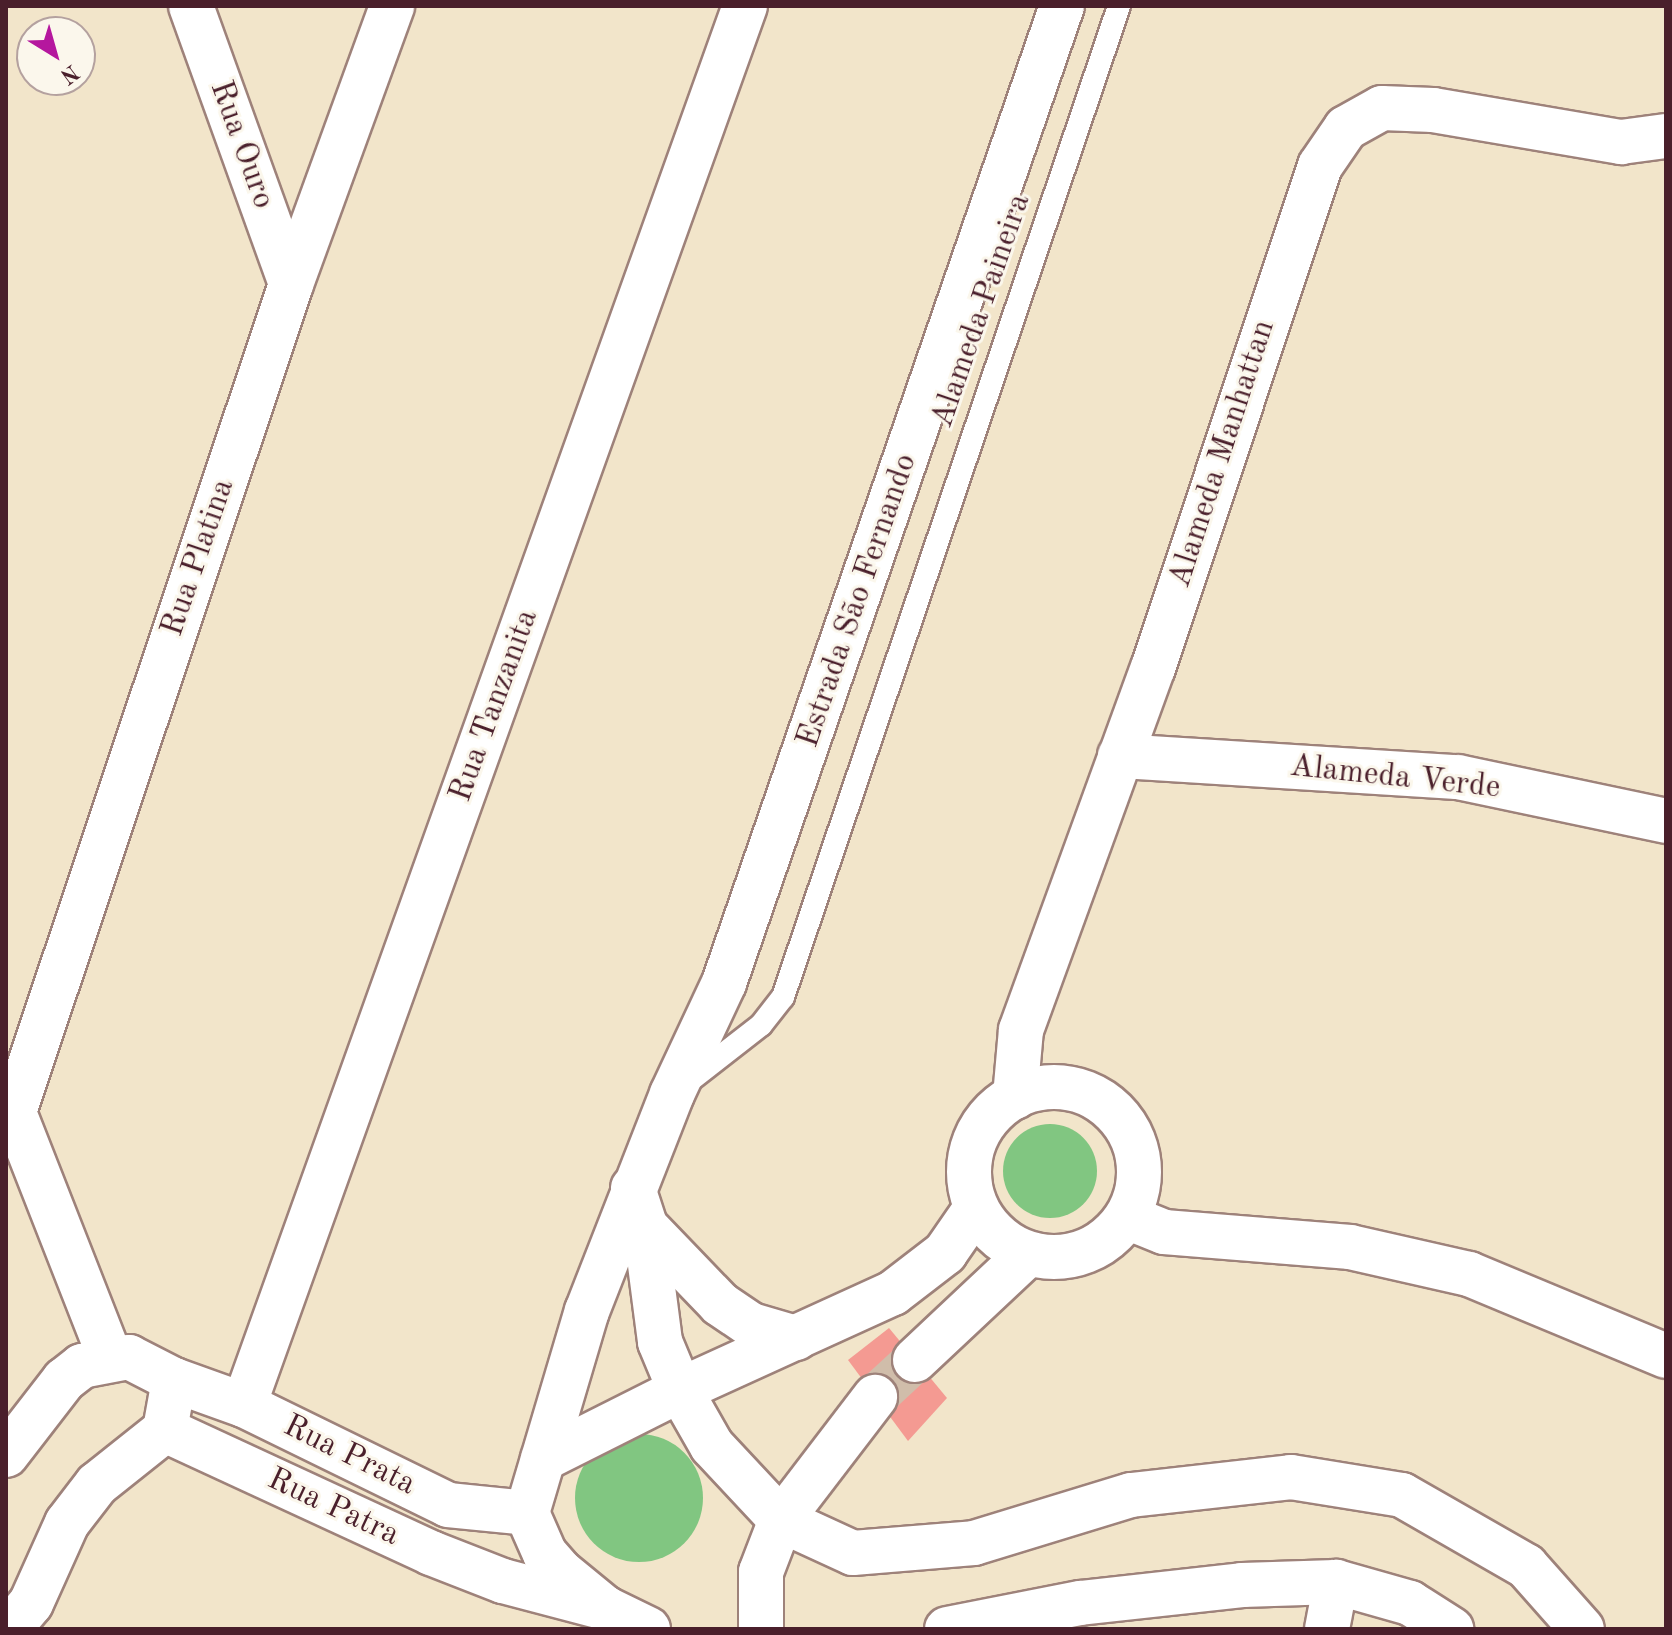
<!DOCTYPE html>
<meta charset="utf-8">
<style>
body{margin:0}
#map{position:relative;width:1672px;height:1635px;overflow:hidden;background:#f2e5ca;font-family:"Old Standard TT",serif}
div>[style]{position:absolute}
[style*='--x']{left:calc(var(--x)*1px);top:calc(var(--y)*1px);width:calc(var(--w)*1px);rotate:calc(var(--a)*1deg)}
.green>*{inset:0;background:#81c681}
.round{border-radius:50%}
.building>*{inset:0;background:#f49a92}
.minor-tunnel>*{height:44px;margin-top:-22px;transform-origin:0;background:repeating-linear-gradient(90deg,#d0bdaa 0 44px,transparent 0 66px)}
.roads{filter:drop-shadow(2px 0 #9e827a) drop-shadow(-2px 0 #9e827a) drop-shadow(0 2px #9e827a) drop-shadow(0 -2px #9e827a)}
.service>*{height:22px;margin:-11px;padding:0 11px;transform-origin:11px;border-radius:11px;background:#fff}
.minor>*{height:44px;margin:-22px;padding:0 22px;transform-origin:22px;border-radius:22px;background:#fff}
.minor>.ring{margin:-22px;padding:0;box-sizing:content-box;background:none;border:44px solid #fff;border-radius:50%}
.secondary>*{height:44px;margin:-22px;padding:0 22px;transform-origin:22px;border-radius:22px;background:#fff}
span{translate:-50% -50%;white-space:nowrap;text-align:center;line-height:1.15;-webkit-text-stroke:6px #fbf7ec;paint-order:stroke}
.street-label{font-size:32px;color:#4a1f2b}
.frame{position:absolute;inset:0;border:8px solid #4a1f2b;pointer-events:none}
.north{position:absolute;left:16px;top:16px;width:80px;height:80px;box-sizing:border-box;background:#fbf7ec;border:2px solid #b4a19f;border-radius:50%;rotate:143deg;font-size:22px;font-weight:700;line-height:32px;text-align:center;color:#4a1f2b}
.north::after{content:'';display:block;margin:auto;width:28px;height:36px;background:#b5179e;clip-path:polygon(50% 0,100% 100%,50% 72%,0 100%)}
</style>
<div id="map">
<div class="green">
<i class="round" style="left:1003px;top:1124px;width:94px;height:94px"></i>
<i class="round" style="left:575px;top:1434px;width:128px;height:128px"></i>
</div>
<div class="building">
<i style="clip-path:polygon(889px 1328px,947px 1398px,908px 1441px,848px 1360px)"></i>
</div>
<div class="minor-tunnel">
<i style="--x:875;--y:1397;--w:54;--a:-42.8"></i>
</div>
<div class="roads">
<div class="service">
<i style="--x:689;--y:1081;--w:91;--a:-37.9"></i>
<i style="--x:761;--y:1025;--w:36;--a:-52"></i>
<i style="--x:783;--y:997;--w:1046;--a:-71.27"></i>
</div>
<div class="minor">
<i style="--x:191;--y:6;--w:295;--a:70.2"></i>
<i style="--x:1120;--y:756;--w:339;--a:3.6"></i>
<i style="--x:1458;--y:777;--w:213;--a:11.9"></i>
<i class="ring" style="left:969px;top:1087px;width:126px;height:126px"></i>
<i style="--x:6;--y:1092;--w:286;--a:68.6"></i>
<i style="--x:1015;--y:1097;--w:67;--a:-84.9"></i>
<i style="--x:1021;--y:1030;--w:385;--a:-70"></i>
<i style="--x:1153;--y:668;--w:529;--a:-71.6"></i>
<i style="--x:1320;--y:166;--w:46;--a:-55.6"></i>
<i style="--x:1346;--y:128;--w:41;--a:-29.1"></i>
<i style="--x:1382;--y:108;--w:51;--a:2.2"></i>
<i style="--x:1433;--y:110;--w:191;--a:9.7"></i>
<i style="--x:1621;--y:142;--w:45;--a:-7.6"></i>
<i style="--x:14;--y:1112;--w:873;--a:-71.5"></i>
<i style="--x:291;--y:284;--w:296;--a:-70"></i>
<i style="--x:1127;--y:1217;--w:40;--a:22"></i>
<i style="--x:1164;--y:1232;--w:187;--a:4.6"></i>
<i style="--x:1350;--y:1247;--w:122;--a:12.8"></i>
<i style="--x:1469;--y:1274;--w:213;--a:22.6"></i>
<i style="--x:915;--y:1360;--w:155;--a:-43.2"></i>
<i style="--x:174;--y:1380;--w:74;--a:19.7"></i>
<i style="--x:244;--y:1405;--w:227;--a:26.1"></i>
<i style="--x:448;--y:1505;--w:79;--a:5.8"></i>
<i style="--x:680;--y:1390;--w:234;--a:-24.5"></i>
<i style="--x:893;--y:1293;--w:66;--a:-37.6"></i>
<i style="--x:945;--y:1253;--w:55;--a:-55.4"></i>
<i style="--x:244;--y:1405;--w:1486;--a:-70.3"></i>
<i style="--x:165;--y:1430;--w:293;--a:24.8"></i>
<i style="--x:431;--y:1553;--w:77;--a:21.3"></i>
<i style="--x:503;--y:1581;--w:106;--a:14.8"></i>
<i style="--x:6;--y:1455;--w:95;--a:-52.3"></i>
<i style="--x:64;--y:1380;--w:23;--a:-38"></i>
<i style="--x:82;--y:1366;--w:48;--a:-10.8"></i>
<i style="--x:129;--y:1357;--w:51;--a:27.1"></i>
<i style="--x:174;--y:1380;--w:51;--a:100.2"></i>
<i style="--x:165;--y:1430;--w:87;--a:141.5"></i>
<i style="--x:97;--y:1484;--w:49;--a:127.6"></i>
<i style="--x:67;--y:1523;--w:88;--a:114.2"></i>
<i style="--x:31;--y:1603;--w:34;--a:130"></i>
<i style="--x:781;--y:1520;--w:155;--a:-52.6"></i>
<i style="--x:1327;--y:1629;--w:48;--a:-79.2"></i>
</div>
<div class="secondary">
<i style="--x:633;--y:1188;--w:40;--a:72"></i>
<i style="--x:645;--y:1226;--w:117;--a:82.6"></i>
<i style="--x:660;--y:1342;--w:52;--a:67.4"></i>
<i style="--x:680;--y:1390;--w:64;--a:60.3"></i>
<i style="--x:712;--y:1446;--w:101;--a:47"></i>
<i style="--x:781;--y:1520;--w:79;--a:24.6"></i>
<i style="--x:853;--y:1553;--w:121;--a:-4.7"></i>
<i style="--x:974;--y:1543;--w:164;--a:-17"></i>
<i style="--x:1131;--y:1495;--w:161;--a:-6.4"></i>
<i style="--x:1291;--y:1477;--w:112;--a:9.2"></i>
<i style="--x:1402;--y:1495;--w:143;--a:29.8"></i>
<i style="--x:1526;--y:1566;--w:84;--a:48.4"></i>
<i style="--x:645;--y:1226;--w:108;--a:46.1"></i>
<i style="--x:720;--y:1304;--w:37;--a:34"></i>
<i style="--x:751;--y:1325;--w:47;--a:16.1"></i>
<i style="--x:543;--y:1459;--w:153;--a:-26.7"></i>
<i style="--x:648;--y:1629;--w:48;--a:-154"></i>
<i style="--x:605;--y:1608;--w:58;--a:-140.6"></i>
<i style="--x:560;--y:1571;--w:23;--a:-131"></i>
<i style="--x:545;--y:1554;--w:45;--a:-113.7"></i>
<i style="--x:527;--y:1513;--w:211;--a:-73.5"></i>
<i style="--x:587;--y:1311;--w:233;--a:-68.6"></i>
<i style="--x:672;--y:1094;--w:123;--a:-64.9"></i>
<i style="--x:724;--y:983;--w:1034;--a:-70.92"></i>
<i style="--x:761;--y:1629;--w:57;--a:-90"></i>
<i style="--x:761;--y:1572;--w:56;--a:-69"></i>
<i style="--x:947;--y:1629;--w:136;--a:-11.1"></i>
<i style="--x:1080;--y:1603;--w:163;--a:-6.3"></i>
<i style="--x:1242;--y:1585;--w:94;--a:-1.8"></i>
<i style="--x:1336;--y:1582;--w:77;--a:15.8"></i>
<i style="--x:1410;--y:1603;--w:49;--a:32.4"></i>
</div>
</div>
<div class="street-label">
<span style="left:241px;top:145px;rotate:70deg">Rua Ouro</span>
<span style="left:982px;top:311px;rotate:-71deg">Alameda Paineira</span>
<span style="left:1223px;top:454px;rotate:-72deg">Alameda Manhattan</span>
<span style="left:199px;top:558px;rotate:-71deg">Rua Platina</span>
<span style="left:858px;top:601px;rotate:-71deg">Estrada São Fernando</span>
<span style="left:495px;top:706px;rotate:-70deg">Rua Tanzanita</span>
<span style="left:1395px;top:778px;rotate:6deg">Alameda Verde</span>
<span style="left:349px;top:1456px;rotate:26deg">Rua Prata</span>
<span style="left:333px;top:1508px;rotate:25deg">Rua Patra</span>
</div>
<div class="frame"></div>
<div class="north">N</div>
</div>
